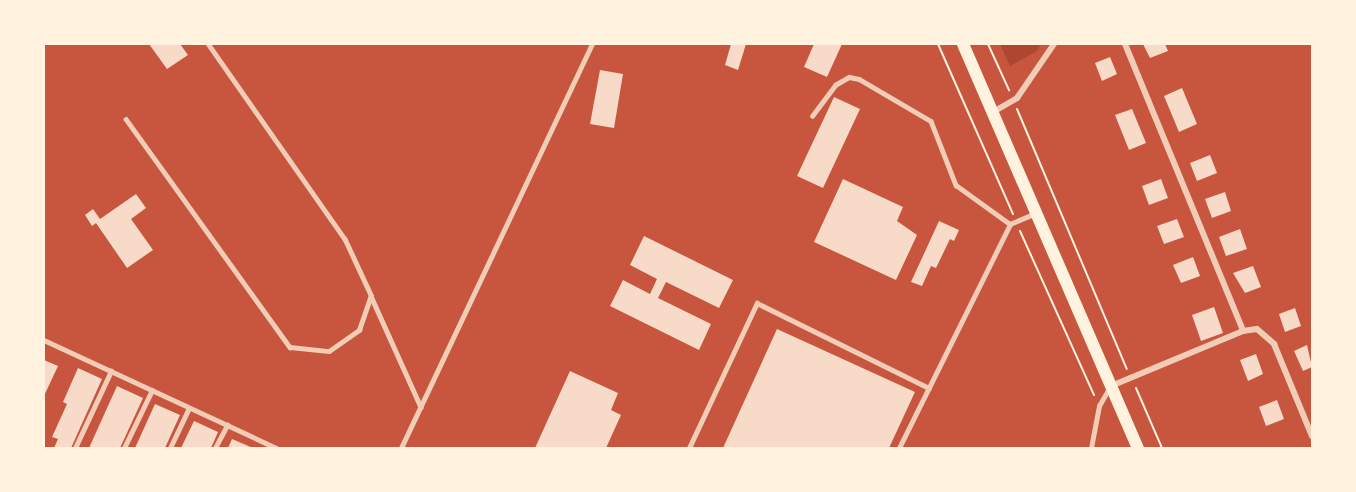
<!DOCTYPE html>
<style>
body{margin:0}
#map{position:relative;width:1356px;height:492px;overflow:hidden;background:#c8553d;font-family:Barlow,sans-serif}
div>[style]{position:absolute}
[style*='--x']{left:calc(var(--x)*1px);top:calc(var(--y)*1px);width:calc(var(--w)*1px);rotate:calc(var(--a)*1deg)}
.green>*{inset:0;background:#ae4732}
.building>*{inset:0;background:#f7dbc8}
.path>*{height:2px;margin:-1px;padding:0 1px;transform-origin:1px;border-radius:1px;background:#fff3e0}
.service>*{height:4.5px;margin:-2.25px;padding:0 2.25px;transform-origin:2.25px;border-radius:2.25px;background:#f1ccb7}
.minor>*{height:6px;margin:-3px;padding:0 3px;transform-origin:3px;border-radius:3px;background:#f1ccb7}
.secondary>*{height:12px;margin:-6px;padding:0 6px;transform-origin:6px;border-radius:6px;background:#fff3e0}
span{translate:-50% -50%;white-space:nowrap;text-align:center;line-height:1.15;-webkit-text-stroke:5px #fff3e0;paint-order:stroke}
.frame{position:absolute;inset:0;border:45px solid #fff3e0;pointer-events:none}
</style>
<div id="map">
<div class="green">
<i style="clip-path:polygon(1000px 44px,1041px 44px,1037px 51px,1010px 66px)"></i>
</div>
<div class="building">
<i style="clip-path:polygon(149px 44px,180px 44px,188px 55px,167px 69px)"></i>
<i style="clip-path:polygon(731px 44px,746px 44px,738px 70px,725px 65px)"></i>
<i style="clip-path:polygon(814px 44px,842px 44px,827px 77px,804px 67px)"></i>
<i style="clip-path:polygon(1143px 44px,1165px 44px,1168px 51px,1150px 58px)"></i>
<i style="clip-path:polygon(1110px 57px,1117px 74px,1102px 81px,1095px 63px)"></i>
<i style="clip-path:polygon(600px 70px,623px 74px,614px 128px,590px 124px)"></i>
<i style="clip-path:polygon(1182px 88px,1197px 124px,1179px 132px,1164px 96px)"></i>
<i style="clip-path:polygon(834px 97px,860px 109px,823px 188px,797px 176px)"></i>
<i style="clip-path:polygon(1132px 109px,1146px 143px,1129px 150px,1115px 115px)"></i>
<i style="clip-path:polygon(1210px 155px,1217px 173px,1197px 181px,1190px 163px)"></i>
<i style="clip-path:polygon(843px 179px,903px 207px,897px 221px,917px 235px,896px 280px,814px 242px)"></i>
<i style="clip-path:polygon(1161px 179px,1168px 198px,1149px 205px,1142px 186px)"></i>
<i style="clip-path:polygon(1225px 192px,1231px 211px,1212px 218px,1205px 199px)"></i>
<i style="clip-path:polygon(136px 194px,146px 208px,131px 219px,153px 250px,127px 268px,96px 223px,92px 226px,85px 215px,93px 209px,100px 219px)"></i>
<i style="clip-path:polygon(1177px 219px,1184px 237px,1164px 244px,1157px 226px)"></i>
<i style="clip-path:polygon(939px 221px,959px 230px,954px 241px,950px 239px,936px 268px,931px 266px,922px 286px,911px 282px)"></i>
<i style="clip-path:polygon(1240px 229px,1247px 249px,1226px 256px,1219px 237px)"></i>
<i style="clip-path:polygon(644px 236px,733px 280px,719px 308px,666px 282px,658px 298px,711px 324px,699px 350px,610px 306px,623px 280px,650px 294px,657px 279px,630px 265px)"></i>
<i style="clip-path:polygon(1193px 257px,1200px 276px,1181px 283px,1173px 265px)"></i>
<i style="clip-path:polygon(1253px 266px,1261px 287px,1245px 293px,1233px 273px)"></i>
<i style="clip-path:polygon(1214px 307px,1223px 333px,1201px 341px,1192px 315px)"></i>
<i style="clip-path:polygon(1295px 308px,1301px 326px,1285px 332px,1279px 314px)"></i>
<i style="clip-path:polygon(777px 329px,915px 392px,889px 448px,723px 448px)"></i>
<i style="clip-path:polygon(1307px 345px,1312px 367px,1303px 371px,1294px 351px)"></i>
<i style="clip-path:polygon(1256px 354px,1263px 374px,1248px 381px,1240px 360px)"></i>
<i style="clip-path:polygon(44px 360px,58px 366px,44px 396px)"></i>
<i style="clip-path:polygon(78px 368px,102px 379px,71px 448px,54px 448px,58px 439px,52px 437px,67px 404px,63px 402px)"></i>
<i style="clip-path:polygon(570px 371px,618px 393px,611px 410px,621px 415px,606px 448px,535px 448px)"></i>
<i style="clip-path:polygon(117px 386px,143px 398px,120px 448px,89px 448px)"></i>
<i style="clip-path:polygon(1277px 400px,1284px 419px,1266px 426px,1259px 407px)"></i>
<i style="clip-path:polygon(155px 404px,180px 415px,165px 448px,135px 448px)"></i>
<i style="clip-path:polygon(194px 421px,218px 432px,211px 448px,181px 448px)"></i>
<i style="clip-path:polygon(232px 439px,253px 448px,228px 448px)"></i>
</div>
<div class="path">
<i style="--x:938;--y:44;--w:186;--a:66.2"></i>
<i style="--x:988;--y:44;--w:51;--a:65.5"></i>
<i style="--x:1017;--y:109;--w:282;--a:67.1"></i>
<i style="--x:1020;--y:231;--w:180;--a:65.7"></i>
<i style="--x:1136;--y:388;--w:65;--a:66.6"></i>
</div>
<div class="service">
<i style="--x:812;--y:116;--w:39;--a:-53"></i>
<i style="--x:835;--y:85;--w:16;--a:-30"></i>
<i style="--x:849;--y:77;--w:10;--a:11"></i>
<i style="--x:859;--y:79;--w:83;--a:30.3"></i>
<i style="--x:931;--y:121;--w:69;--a:68.7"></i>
<i style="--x:956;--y:185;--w:67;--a:35.8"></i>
<i style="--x:126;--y:119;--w:281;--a:54.3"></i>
<i style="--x:290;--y:347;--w:39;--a:6"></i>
<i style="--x:329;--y:351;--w:37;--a:-35"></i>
<i style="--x:359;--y:330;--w:36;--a:-71"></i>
<i style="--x:371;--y:296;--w:62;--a:-114.9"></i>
<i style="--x:345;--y:240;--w:239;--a:-125"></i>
<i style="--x:371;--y:296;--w:122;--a:65.8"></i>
<i style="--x:44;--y:340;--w:257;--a:24.9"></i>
<i style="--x:75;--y:448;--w:85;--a:-64.9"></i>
<i style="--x:124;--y:448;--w:64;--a:-64.2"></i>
<i style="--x:170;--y:448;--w:44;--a:-64.6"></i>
<i style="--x:215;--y:448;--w:26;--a:-62"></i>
<i style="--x:401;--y:448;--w:447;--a:-64.7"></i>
<i style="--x:689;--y:448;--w:160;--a:-64.9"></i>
<i style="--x:757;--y:303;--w:192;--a:26.3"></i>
<i style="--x:899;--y:448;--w:250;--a:-63.6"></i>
<i style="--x:1010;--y:224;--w:28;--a:-23"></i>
<i style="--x:1091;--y:448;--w:43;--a:-79.2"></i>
<i style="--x:1099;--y:406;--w:20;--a:-60"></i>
</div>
<div class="minor">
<i style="--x:1125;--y:44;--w:310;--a:67.6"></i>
<i style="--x:1243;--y:331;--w:14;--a:-8"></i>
<i style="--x:1257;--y:329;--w:23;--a:41"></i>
<i style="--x:1274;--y:344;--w:100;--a:67.6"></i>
<i style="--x:993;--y:112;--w:28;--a:-30"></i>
<i style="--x:1017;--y:98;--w:65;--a:-55.6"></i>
<i style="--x:1111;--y:386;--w:143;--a:-22.6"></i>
</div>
<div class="secondary">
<i style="--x:963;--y:44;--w:440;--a:66.6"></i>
</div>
<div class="frame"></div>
</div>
